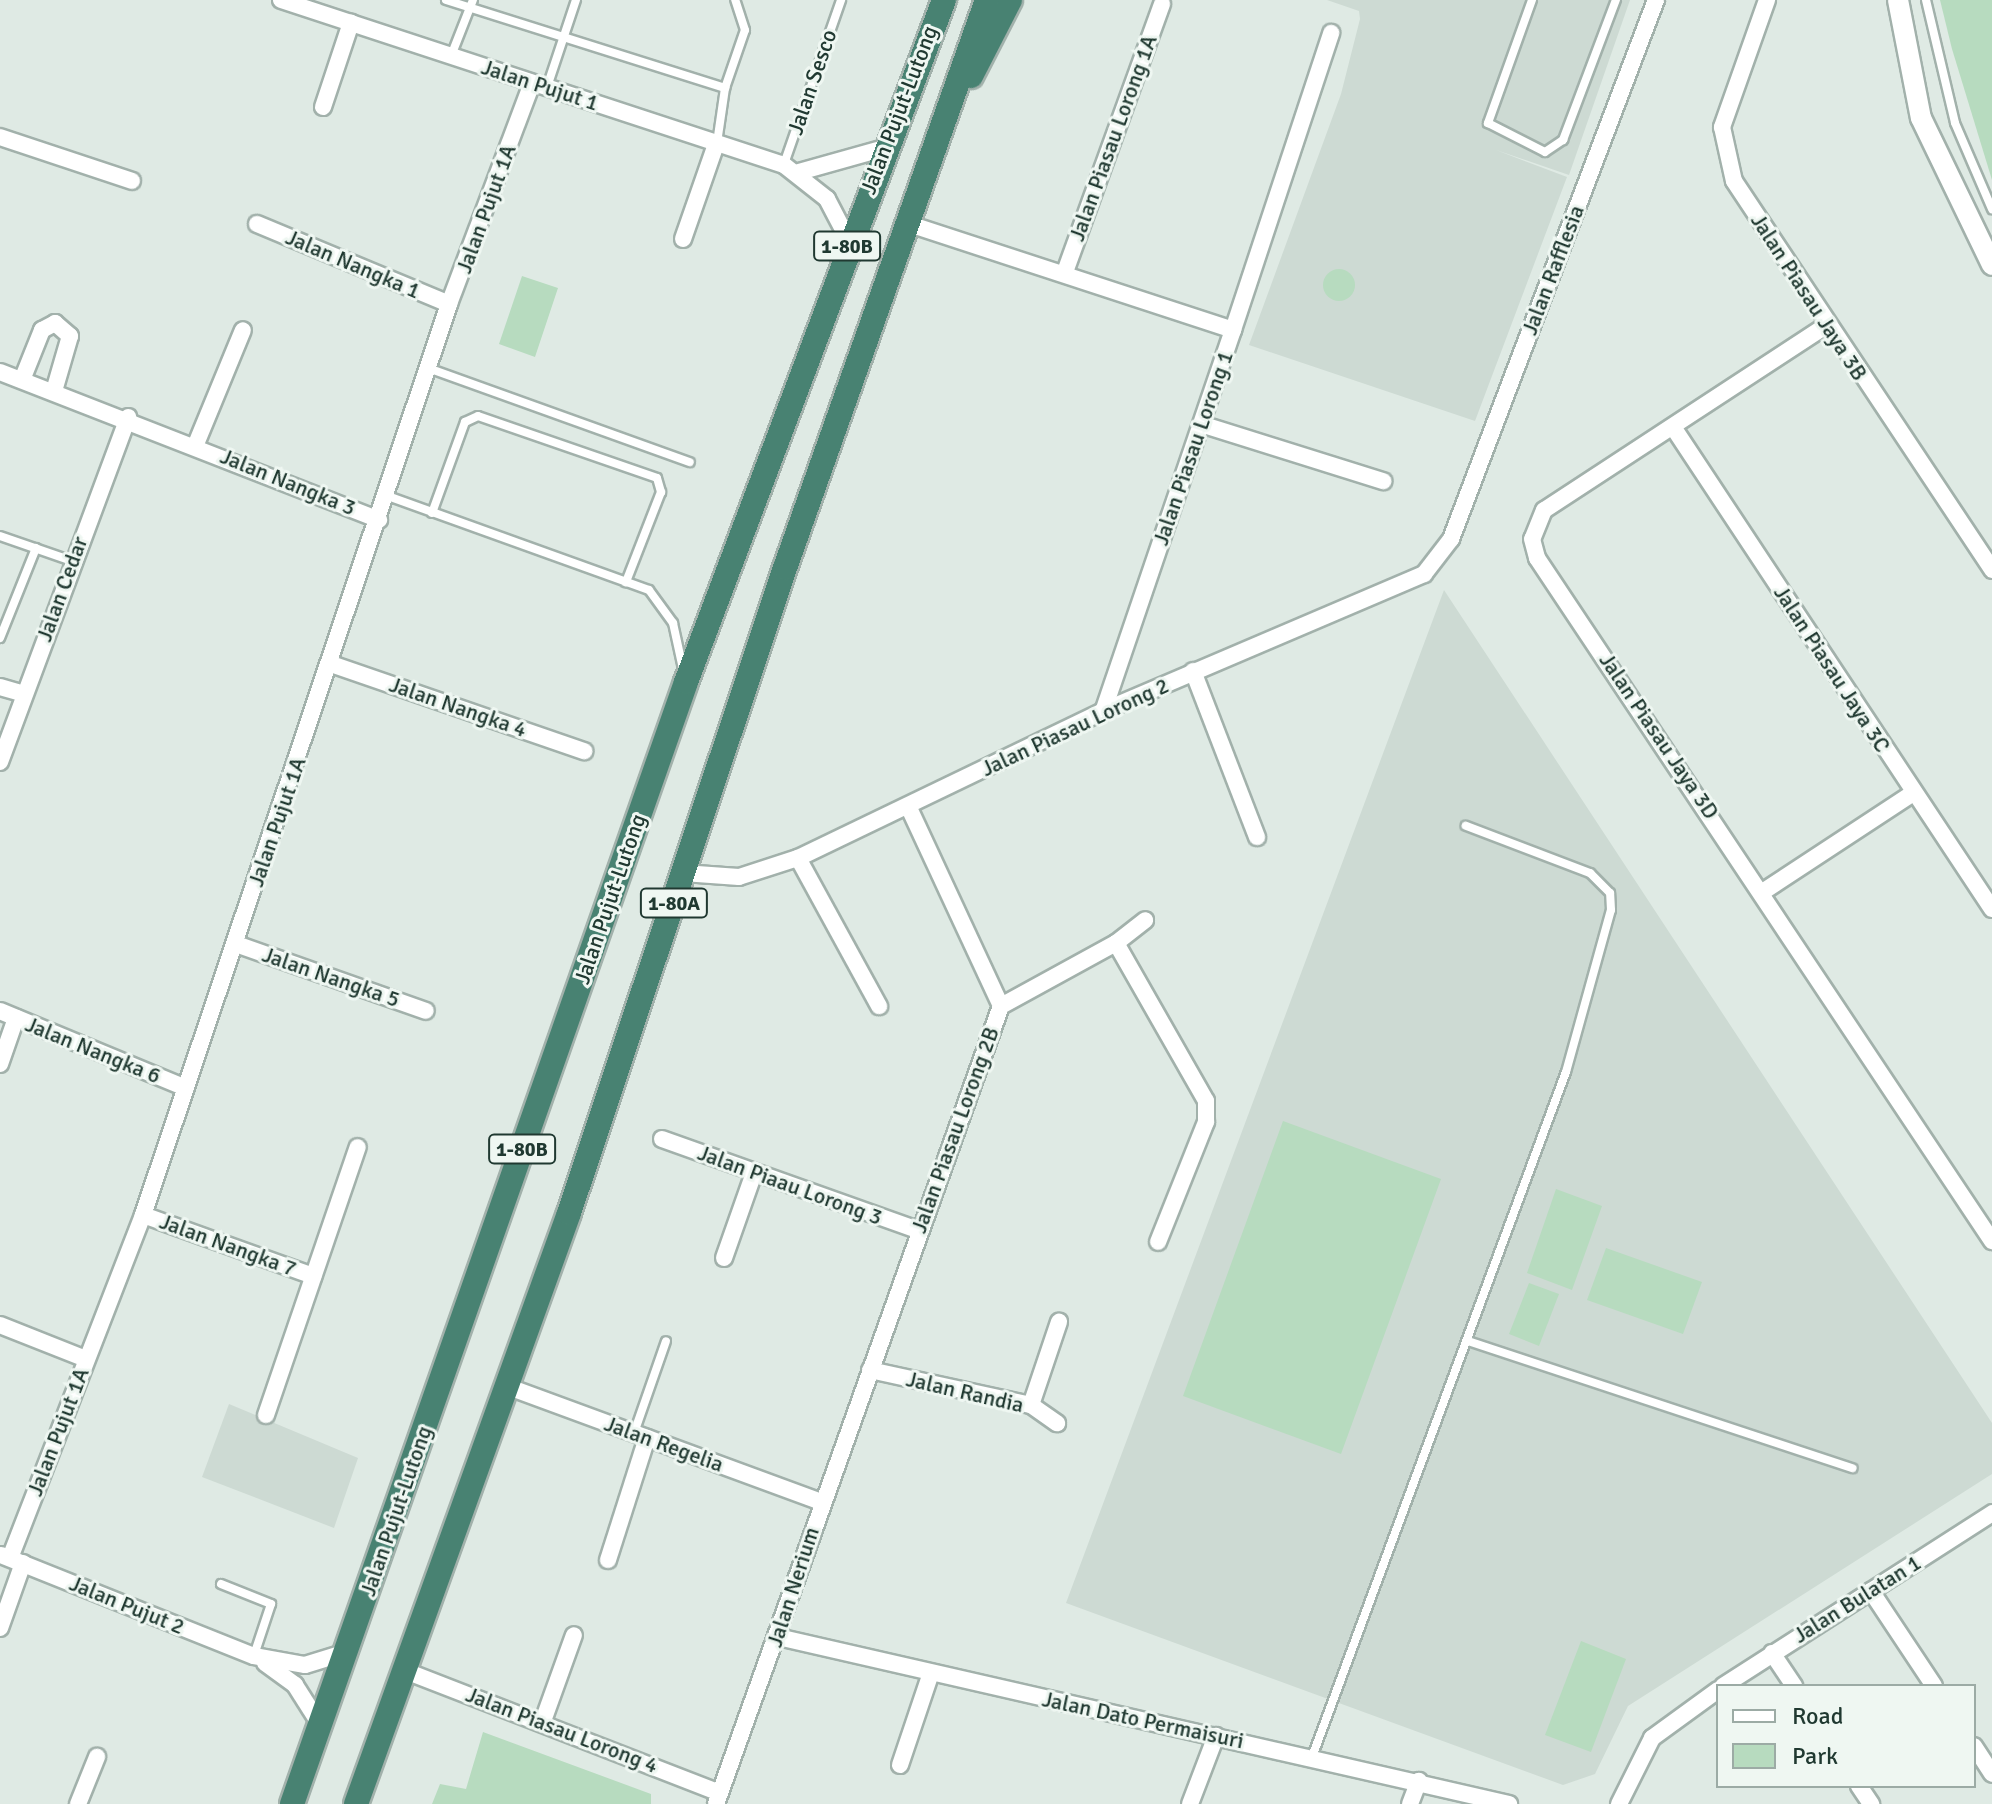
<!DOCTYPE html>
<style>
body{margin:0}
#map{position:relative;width:1992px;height:1804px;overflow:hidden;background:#dfeae4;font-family:Signika,sans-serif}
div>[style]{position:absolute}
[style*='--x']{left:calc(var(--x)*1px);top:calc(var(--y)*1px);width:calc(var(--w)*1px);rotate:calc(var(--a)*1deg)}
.built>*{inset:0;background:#cddad3}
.green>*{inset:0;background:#b7dbbf}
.round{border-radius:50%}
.roads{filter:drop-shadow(2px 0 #a2b1ab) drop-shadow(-2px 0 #a2b1ab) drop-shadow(0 2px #a2b1ab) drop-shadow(0 -2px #a2b1ab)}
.service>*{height:8px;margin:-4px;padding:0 4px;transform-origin:4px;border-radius:4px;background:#fff}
.minor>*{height:16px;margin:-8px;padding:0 8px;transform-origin:8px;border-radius:8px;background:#fff}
.tertiary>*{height:20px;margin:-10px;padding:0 10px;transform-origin:10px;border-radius:10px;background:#fff}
.trunk>*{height:24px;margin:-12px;padding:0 12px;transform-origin:12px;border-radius:12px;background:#488272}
span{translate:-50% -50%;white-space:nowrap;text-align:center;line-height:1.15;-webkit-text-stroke:6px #eff7f2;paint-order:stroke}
.shield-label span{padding:2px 6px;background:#eff7f2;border:2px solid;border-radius:6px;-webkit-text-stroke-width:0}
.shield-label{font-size:20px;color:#203931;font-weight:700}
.street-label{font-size:22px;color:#203931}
.legend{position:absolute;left:1716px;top:1684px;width:260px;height:104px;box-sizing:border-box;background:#eff7f2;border:2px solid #9caba5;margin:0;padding:10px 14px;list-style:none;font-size:24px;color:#203931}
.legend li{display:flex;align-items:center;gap:16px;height:40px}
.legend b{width:40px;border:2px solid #9caba5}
</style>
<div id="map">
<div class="built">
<i style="clip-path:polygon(1327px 0,1630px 0,1569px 175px,1496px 150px,1567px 177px,1475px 421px,1249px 345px,1341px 94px,1360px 19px,1359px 11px)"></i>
<i style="clip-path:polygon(1444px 590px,1992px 1423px,1992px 1474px,1628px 1706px,1595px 1774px,1563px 1785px,1066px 1603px)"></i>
<i style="clip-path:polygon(229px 1404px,358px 1458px,334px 1528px,202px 1477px)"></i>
</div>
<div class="green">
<i style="clip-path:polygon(1940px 0,1992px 0,1992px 180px,1952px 49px)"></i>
<i class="round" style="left:1323px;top:269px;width:32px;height:32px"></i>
<i style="clip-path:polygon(522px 276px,558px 288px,535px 357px,499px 344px)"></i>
<i style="clip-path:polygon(1283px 1121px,1441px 1179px,1341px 1454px,1183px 1396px)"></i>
<i style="clip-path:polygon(1556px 1189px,1602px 1206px,1572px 1290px,1527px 1273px)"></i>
<i style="clip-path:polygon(1606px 1248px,1702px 1282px,1683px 1334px,1587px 1300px)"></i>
<i style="clip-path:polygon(1529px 1283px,1559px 1294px,1539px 1346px,1509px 1334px)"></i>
<i style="clip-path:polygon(1581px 1641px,1626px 1659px,1591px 1752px,1545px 1735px)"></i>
<i style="clip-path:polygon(483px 1732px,651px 1794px,651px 1804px,432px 1804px,440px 1784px,466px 1789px)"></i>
</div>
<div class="roads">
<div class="service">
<i style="--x:446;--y:0;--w:293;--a:17.5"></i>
<i style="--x:725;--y:88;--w:61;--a:-71"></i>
<i style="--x:745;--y:30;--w:32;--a:-108"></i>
<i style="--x:1532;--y:0;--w:131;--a:109.7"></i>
<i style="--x:1488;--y:123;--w:64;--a:27"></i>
<i style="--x:1545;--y:152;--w:22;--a:-34"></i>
<i style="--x:1563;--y:140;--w:150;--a:-69.3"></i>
<i style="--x:1926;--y:0;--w:126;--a:76.7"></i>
<i style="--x:1955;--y:123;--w:94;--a:66.7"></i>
<i style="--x:451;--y:56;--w:60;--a:-68.6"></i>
<i style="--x:547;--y:87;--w:92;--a:-71.6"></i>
<i style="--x:717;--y:143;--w:56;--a:-81.7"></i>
<i style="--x:784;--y:164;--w:174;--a:-70.8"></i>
<i style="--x:431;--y:369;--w:275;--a:19.8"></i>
<i style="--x:388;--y:496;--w:277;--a:19.8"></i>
<i style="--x:649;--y:590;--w:41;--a:54"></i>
<i style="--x:673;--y:623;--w:47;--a:77.7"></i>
<i style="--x:432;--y:513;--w:97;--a:-70.1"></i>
<i style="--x:465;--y:422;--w:14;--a:-25"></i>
<i style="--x:478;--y:416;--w:189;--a:19.1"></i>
<i style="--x:657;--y:478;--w:15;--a:74"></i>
<i style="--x:661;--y:492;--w:97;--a:111.3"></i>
<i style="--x:0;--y:536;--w:76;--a:19.1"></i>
<i style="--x:0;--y:638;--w:97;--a:-68.2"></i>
<i style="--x:1468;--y:1341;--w:405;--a:18.3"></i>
<i style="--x:634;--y:1433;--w:97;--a:-70.8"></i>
<i style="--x:221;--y:1584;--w:54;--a:21.8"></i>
<i style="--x:271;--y:1604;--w:54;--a:108.4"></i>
<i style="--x:1312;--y:1757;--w:731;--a:-69.66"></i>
<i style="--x:1566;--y:1072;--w:168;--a:-74.5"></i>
<i style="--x:1611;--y:910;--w:17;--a:-93"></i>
<i style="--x:1610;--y:893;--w:28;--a:-135"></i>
<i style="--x:1590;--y:873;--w:133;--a:-159.2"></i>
</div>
<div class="minor">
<i style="--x:281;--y:0;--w:529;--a:18.16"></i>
<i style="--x:784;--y:165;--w:55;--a:38.3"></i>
<i style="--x:827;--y:199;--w:47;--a:62.4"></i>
<i style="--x:1767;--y:0;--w:135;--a:109.5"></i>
<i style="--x:1722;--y:127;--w:55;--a:77.5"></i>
<i style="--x:1734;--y:181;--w:467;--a:56.4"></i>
<i style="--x:323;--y:107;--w:89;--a:-71.6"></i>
<i style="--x:0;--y:137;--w:139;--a:18.4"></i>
<i style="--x:799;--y:172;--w:89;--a:-15.6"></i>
<i style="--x:906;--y:223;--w:344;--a:18.1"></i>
<i style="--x:1233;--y:330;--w:403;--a:108.8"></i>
<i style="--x:257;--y:224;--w:208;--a:22.6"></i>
<i style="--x:683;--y:239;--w:101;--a:-70.8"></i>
<i style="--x:1065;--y:272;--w:285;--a:-70.1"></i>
<i style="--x:1827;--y:325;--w:338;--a:146.8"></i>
<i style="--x:1544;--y:510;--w:31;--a:112"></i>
<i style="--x:1532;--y:539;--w:20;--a:75"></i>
<i style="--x:1537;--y:558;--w:821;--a:56.33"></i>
<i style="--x:1233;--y:330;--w:313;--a:-71.7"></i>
<i style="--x:0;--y:372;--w:407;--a:21.3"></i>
<i style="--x:22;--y:380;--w:54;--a:-68.2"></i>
<i style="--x:42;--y:330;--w:15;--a:-28"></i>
<i style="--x:55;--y:323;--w:20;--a:41"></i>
<i style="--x:70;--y:336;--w:57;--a:106.2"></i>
<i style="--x:1204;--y:425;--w:188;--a:17.4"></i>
<i style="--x:1673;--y:427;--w:578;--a:56.5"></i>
<i style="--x:196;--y:444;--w:123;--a:-67.6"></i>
<i style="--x:331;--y:664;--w:268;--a:19"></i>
<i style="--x:1193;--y:671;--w:178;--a:68.9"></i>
<i style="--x:0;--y:687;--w:25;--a:16"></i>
<i style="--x:0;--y:762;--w:368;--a:-69.6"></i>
<i style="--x:798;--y:858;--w:169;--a:61.3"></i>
<i style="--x:683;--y:873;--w:56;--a:4.1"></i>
<i style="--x:739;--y:877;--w:62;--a:-17.9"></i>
<i style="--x:798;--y:858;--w:339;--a:-25.7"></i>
<i style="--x:1103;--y:711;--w:349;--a:-23.1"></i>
<i style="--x:1424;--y:574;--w:44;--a:-52.4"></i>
<i style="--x:1451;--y:539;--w:577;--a:-69.18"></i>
<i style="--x:1764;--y:891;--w:178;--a:-33.3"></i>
<i style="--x:1116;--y:943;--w:37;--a:-38"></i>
<i style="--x:236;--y:944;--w:201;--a:19.4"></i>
<i style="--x:1001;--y:1006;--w:131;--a:-28.7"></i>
<i style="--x:1116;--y:943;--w:182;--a:60.3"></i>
<i style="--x:1206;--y:1101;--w:21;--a:90"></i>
<i style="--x:1206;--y:1122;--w:129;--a:111.8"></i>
<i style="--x:0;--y:1011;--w:201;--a:22.5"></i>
<i style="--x:0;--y:1064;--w:49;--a:-70.8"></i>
<i style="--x:662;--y:1139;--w:271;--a:19.6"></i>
<i style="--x:143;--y:1215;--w:181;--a:19.7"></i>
<i style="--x:724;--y:1258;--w:90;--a:-70.6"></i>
<i style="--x:0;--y:1325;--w:92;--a:21.6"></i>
<i style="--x:870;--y:1370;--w:165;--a:12.3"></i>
<i style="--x:1031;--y:1405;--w:32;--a:35"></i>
<i style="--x:506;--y:1386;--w:336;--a:20.2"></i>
<i style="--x:1031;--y:1405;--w:88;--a:-71.4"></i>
<i style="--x:266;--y:1415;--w:283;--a:-71.1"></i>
<i style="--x:1;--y:1555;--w:272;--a:21.8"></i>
<i style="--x:254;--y:1656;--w:52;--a:10"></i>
<i style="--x:305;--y:1665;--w:44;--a:-17.2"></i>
<i style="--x:10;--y:1558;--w:368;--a:-68.8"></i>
<i style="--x:143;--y:1215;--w:961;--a:-71.43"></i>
<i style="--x:449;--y:304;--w:236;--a:-69.4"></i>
<i style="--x:608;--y:1560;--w:128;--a:-72.3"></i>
<i style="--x:1871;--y:1591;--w:114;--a:56.4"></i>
<i style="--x:0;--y:1628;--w:69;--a:-70.5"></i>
<i style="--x:778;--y:1637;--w:750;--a:12.87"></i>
<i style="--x:1772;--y:1653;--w:40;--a:56"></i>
<i style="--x:265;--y:1663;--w:37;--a:36"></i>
<i style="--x:295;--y:1685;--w:49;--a:57.6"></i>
<i style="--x:403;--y:1670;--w:340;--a:21.2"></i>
<i style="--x:1723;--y:1686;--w:320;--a:-32.7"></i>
<i style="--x:543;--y:1721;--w:91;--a:-70.2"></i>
<i style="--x:1974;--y:1746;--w:33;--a:57"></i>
<i style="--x:900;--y:1765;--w:97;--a:-71.4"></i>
<i style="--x:1859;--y:1786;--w:22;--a:56"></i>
<i style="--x:78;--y:1804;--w:51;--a:-68"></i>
<i style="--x:716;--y:1804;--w:847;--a:-70.35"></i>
<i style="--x:1001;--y:1006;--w:218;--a:-114.9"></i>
<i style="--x:1190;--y:1804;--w:73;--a:-69.1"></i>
<i style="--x:1410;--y:1804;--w:25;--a:-69"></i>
<i style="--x:1619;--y:1804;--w:74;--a:-63.4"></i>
<i style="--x:1652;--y:1738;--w:82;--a:-36"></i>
</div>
<div class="tertiary">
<i style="--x:1898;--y:0;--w:120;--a:79"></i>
<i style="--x:1921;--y:118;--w:163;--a:64.2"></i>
</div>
<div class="trunk">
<i style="--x:971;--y:76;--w:85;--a:-62.8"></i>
<i style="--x:292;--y:1804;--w:1189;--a:-70.65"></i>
<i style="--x:686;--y:682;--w:729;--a:-69.28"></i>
<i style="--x:356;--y:1804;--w:628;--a:-70.18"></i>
<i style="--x:569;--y:1213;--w:680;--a:-71.49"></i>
<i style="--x:785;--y:568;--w:603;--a:-70.42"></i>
</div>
</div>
<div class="shield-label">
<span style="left:847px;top:246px">1-80B</span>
<span style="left:674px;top:903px">1-80A</span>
<span style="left:522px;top:1149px">1-80B</span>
</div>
<div class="street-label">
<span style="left:812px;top:82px;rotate:-71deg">Jalan Sesco</span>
<span style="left:540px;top:85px;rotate:18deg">Jalan Pujut 1</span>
<span style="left:899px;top:110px;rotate:-69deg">Jalan Pujut-Lutong</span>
<span style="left:1113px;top:138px;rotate:-70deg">Jalan Piasau Lorong 1A</span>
<span style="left:486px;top:209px;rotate:-70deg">Jalan Pujut 1A</span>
<span style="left:353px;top:264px;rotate:23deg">Jalan Nangka 1</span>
<span style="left:1553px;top:270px;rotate:-69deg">Jalan Rafflesia</span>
<span style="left:1809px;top:297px;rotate:57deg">Jalan Piasau Jaya 3B</span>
<span style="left:1193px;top:448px;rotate:-71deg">Jalan Piasau Lorong 1</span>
<span style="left:288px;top:482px;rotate:22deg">Jalan Nangka 3</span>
<span style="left:62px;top:589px;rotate:-70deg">Jalan Cedar</span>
<span style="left:1832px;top:669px;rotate:57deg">Jalan Piasau Jaya 3C</span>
<span style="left:458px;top:707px;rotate:19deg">Jalan Nangka 4</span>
<span style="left:1075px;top:727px;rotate:-25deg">Jalan Piasau Lorong 2</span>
<span style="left:1659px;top:736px;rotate:56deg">Jalan Piasau Jaya 3D</span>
<span style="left:277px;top:822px;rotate:-71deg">Jalan Pujut 1A</span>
<span style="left:610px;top:899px;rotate:-71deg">Jalan Pujut-Lutong</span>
<span style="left:331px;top:977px;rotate:19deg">Jalan Nangka 5</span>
<span style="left:93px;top:1050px;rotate:22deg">Jalan Nangka 6</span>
<span style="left:955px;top:1130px;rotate:-70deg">Jalan Piasau Lorong 2B</span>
<span style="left:790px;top:1185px;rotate:20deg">Jalan Piaau Lorong 3</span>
<span style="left:228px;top:1245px;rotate:20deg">Jalan Nangka 7</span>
<span style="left:965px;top:1392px;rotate:13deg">Jalan Randia</span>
<span style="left:58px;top:1432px;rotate:-69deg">Jalan Pujut 1A</span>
<span style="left:664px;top:1444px;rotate:20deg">Jalan Regelia</span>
<span style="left:396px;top:1511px;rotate:-71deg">Jalan Pujut-Lutong</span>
<span style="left:793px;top:1587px;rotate:-72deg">Jalan Nerium</span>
<span style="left:1857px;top:1599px;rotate:-32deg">Jalan Bulatan 1</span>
<span style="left:127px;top:1605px;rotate:22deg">Jalan Pujut 2</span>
<span style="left:1143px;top:1720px;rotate:12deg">Jalan Dato Permaisuri</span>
<span style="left:562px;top:1730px;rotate:21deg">Jalan Piasau Lorong 4</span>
</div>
<ul class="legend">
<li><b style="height:10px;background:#fff"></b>Road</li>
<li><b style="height:22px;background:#b7dbbf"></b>Park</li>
</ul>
</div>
